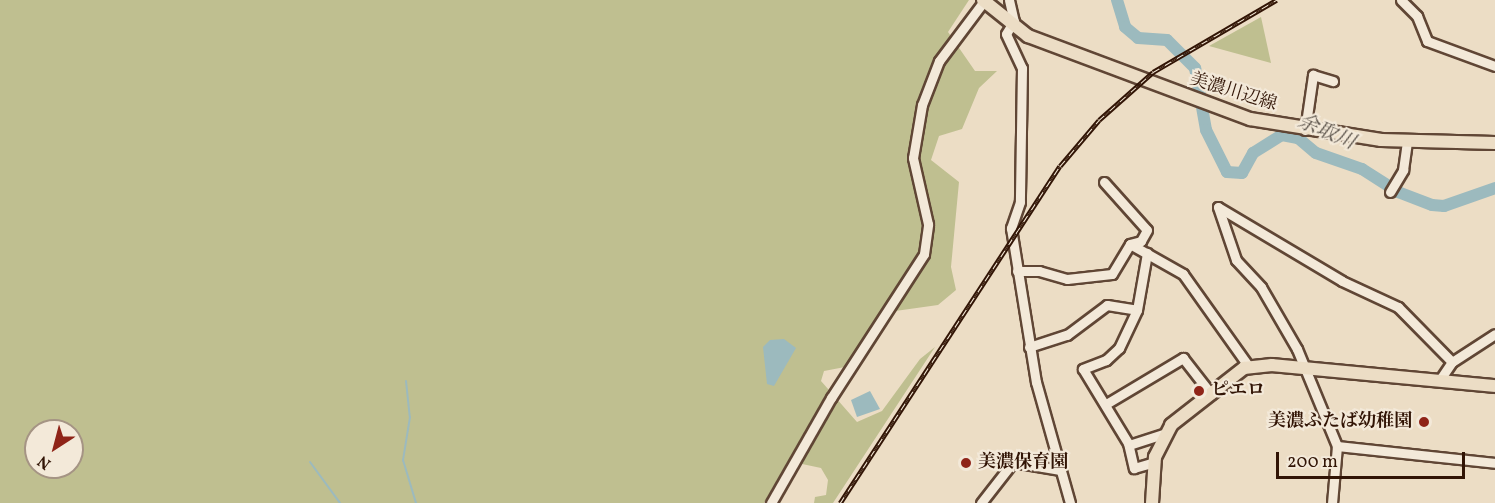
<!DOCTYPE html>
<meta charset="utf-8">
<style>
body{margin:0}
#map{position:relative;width:1495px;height:503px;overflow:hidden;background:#ecddc5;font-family:Vollkorn,"Noto Serif JP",serif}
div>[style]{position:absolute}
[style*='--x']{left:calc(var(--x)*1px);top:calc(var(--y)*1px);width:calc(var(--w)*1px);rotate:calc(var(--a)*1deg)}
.green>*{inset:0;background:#bfbf90}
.water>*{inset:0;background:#9cbabe}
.stream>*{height:2px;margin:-1px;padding:0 1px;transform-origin:1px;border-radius:1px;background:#9cbabe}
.river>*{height:12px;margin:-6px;padding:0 6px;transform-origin:6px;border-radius:6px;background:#9cbabe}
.roads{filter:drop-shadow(2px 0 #604635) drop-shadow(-2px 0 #604635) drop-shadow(0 2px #604635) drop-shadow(0 -2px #604635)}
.minor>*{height:9px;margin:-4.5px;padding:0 4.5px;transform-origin:4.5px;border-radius:4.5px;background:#f3e9d9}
.major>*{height:12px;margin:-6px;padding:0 6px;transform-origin:6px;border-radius:6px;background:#ecddc5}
.rail>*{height:4.5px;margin-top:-2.25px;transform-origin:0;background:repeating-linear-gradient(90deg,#f3e9d9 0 7px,#311405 0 14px);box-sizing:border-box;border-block:2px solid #311405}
.dots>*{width:16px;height:16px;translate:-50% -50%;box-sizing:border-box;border:3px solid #f3e9d9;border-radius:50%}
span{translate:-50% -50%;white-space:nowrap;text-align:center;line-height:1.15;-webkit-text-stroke:4.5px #f3e9d9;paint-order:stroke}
.street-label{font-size:18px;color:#311405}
.poi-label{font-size:18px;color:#311405;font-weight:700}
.left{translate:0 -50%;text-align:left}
.right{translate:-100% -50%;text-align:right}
.water-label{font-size:20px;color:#564e46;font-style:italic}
.north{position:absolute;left:24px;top:419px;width:60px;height:60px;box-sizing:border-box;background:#f3e9d9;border:2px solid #a59484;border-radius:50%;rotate:216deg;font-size:16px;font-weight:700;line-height:24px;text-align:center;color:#311405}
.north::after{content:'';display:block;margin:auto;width:21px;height:27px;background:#8f2418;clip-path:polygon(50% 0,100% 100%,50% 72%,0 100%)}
.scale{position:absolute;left:1276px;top:452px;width:189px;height:27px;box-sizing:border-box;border:3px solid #311405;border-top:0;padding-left:8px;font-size:18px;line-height:21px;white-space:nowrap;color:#311405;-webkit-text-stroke:4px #f3e9d9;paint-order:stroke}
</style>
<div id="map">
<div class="green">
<i style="clip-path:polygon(evenodd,0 0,969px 0,948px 32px,975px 71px,997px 71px,979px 88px,962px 129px,939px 136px,931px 160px,959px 182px,951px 267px,956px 290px,938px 305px,881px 313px,845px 367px,824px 371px,821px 381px,857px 422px,882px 411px,920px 359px,935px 347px,833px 503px,814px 503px,815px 497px,826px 495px,828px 480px,821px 468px,788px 461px,764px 503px,0 503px,0 0,36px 431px,72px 431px,72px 467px,36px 467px,36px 431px)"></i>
<i style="clip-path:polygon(1261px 17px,1271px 63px,1209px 46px)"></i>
</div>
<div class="water">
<i style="clip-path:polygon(784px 339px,796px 348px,774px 386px,767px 384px,763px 347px,770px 340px)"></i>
<i style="clip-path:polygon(870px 391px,880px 409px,857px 417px,851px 400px)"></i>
</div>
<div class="stream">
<i style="--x:406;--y:381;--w:36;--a:84"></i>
<i style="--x:410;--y:417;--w:44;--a:99.2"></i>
<i style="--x:403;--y:460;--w:45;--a:73.2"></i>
<i style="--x:310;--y:462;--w:51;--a:53.8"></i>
</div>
<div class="river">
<i style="--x:1117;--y:0;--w:28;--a:73"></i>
<i style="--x:1125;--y:27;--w:17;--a:40"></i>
<i style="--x:1138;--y:38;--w:29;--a:4"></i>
<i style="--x:1167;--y:40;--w:40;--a:45"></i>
<i style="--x:1195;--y:68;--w:63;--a:79.9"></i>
<i style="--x:1206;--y:130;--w:47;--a:63.4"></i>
<i style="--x:1227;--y:172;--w:15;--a:4"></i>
<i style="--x:1242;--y:173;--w:23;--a:-61"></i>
<i style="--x:1253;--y:153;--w:34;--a:-32"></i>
<i style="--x:1282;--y:135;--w:16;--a:11"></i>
<i style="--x:1298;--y:138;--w:23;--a:40"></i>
<i style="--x:1316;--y:153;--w:49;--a:19.2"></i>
<i style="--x:1362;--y:169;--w:43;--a:32.6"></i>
<i style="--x:1398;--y:192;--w:36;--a:21"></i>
<i style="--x:1432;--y:205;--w:12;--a:5"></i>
<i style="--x:1444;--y:206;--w:54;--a:-19.4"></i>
</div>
<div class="roads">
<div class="minor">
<i style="--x:1009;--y:0;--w:22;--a:77"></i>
<i style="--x:1014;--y:21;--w:15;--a:122"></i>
<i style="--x:1006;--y:34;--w:38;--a:65"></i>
<i style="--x:1022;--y:68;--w:134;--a:90.9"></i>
<i style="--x:1020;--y:202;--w:28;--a:109"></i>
<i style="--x:1011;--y:228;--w:156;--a:80.8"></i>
<i style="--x:1036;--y:382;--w:126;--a:74.3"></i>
<i style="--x:1401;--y:0;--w:23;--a:45"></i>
<i style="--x:1417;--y:16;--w:27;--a:68"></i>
<i style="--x:1427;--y:41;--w:72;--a:20.2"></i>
<i style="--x:1305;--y:130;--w:56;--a:-81.7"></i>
<i style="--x:1313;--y:75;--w:21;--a:17"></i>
<i style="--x:1104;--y:182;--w:64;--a:48.1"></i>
<i style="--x:1147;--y:230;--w:13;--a:119"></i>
<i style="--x:1141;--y:241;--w:11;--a:165"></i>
<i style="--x:1130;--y:244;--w:61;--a:29.5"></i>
<i style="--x:1183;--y:274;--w:114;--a:54.6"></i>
<i style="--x:1390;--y:192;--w:26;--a:-59"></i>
<i style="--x:1403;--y:170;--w:29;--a:-82"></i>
<i style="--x:1218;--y:207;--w:56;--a:71.2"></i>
<i style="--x:1236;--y:260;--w:37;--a:47"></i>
<i style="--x:1261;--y:287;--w:72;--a:59.9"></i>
<i style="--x:1297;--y:349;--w:105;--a:67.6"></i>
<i style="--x:1337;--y:446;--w:57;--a:95"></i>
<i style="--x:1218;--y:207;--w:144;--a:30.8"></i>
<i style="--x:1342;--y:281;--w:62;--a:24.9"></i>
<i style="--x:1398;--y:307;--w:77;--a:45.5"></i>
<i style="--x:1017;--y:271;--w:22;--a:0"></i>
<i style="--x:1039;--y:271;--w:29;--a:16"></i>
<i style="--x:1067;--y:279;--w:45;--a:-6.3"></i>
<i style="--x:1112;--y:274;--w:35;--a:-59"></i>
<i style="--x:1137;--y:310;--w:42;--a:115.3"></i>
<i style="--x:1119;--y:348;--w:18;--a:137"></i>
<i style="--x:1106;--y:360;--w:25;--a:159"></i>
<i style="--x:1083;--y:369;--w:87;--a:58.7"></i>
<i style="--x:1128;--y:443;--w:26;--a:77"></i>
<i style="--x:1134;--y:468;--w:22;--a:-16"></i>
<i style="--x:1029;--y:347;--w:40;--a:-18"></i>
<i style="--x:1067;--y:335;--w:50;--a:-36.9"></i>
<i style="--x:1107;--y:305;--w:30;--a:9"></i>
<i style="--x:1137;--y:310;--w:58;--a:-80"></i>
<i style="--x:1439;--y:381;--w:23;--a:-56"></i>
<i style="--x:1452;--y:362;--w:51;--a:-33.1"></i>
<i style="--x:1106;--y:404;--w:90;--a:-30.9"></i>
<i style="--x:1183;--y:358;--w:46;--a:52.1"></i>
<i style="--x:1129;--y:445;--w:39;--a:-18"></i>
<i style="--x:1337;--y:446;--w:159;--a:6.1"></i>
<i style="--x:771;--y:503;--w:121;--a:-60.3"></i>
<i style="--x:831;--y:398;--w:171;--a:-57.1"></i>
<i style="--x:924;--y:254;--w:30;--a:-82"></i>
<i style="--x:928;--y:224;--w:68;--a:-102.8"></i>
<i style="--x:913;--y:158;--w:54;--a:-80.4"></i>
<i style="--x:922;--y:105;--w:47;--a:-68.9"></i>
<i style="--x:939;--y:61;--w:75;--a:-53.1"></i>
<i style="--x:981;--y:503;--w:52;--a:-52"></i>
<i style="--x:1013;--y:462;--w:48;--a:9.7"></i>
</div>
<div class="major">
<i style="--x:983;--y:0;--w:58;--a:38.7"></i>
<i style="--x:1028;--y:36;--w:237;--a:20.5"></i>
<i style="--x:1250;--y:119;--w:133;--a:9.1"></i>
<i style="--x:1381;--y:140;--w:114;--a:1.5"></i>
<i style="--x:1152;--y:503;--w:46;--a:-86.3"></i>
<i style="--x:1155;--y:457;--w:36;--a:-63"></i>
<i style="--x:1171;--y:425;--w:93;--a:-38"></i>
<i style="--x:1244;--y:368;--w:28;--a:-6"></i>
<i style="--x:1272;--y:365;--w:224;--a:5.4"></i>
</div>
</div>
<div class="rail">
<i style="--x:840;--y:503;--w:402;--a:-56.9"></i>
<i style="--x:1060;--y:166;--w:60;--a:-49.7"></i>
<i style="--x:1099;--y:120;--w:72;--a:-41.6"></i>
<i style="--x:1153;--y:72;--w:143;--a:-30.3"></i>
</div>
<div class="dots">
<i style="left:1199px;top:391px;background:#8f2418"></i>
<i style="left:1424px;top:422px;background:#8f2418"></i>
<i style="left:966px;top:463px;background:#8f2418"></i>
</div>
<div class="street-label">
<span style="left:1233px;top:93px;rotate:17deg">美濃川辺線</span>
</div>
<div class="poi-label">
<span class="left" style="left:1211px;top:391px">ピエロ</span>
<span class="right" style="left:1412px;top:422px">美濃ふたば幼稚園</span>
<span class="left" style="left:978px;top:463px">美濃保育園</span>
</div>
<div class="water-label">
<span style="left:1326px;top:133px;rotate:23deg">余取川</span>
</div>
<div class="north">N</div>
<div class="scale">200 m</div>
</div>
